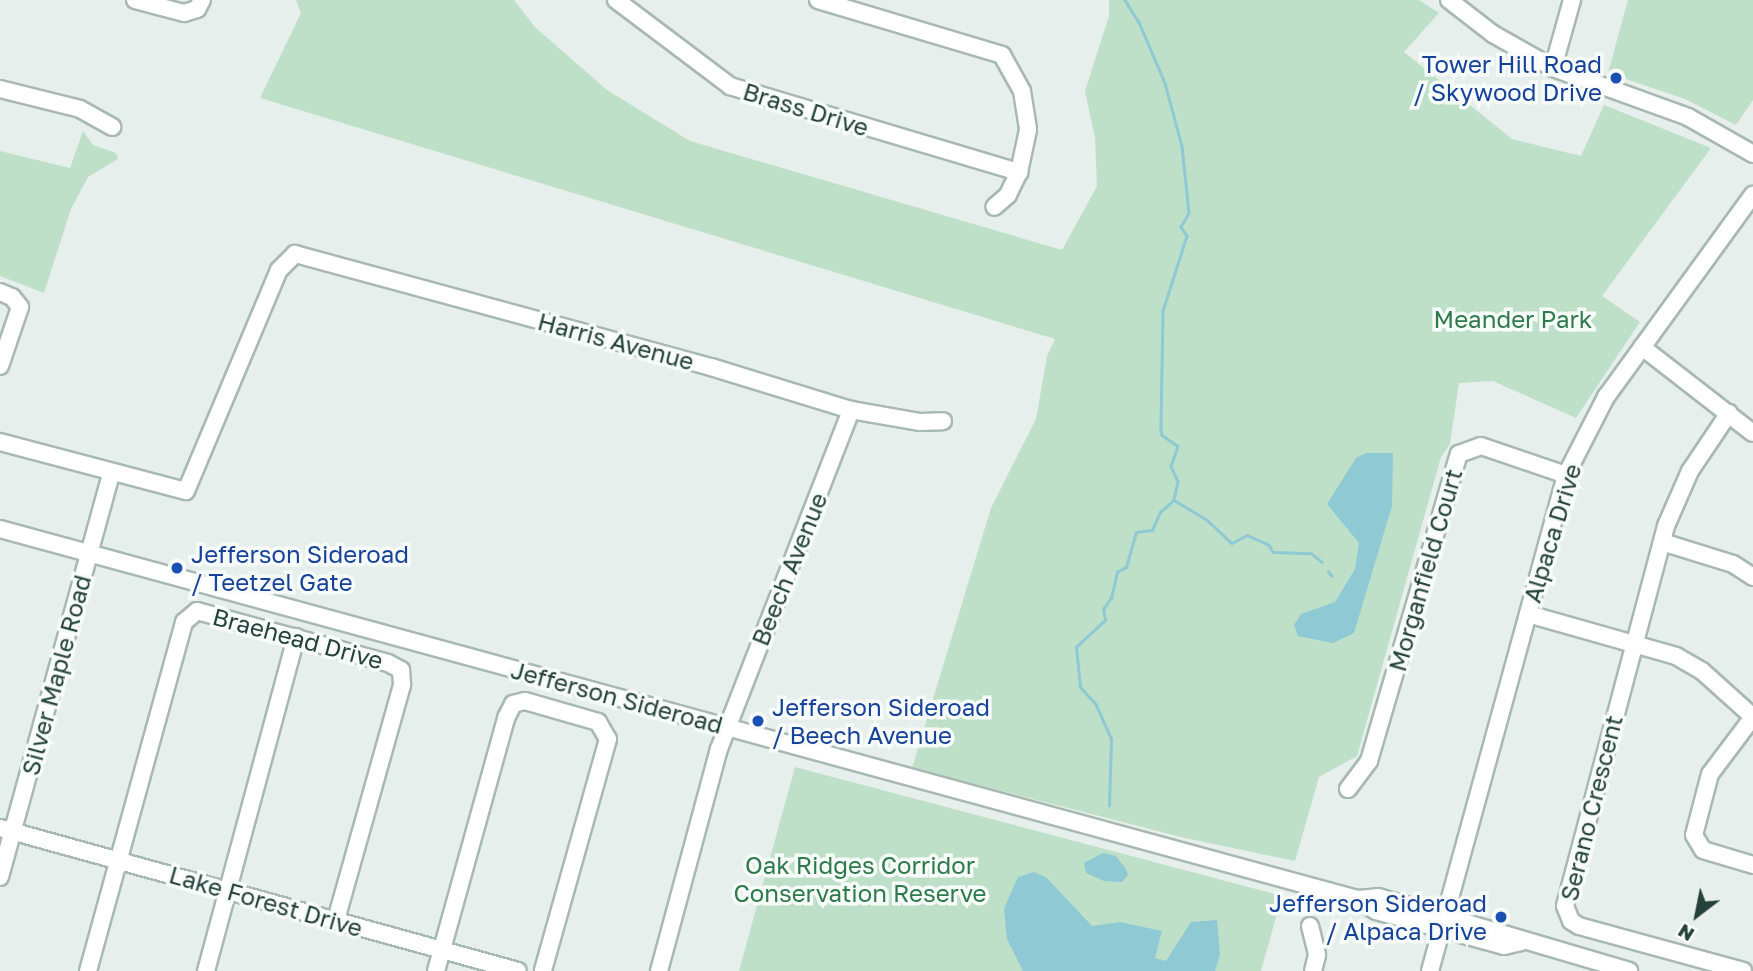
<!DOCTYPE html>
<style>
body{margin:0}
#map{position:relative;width:1753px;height:971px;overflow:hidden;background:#e6efeb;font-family:"Golos Text",sans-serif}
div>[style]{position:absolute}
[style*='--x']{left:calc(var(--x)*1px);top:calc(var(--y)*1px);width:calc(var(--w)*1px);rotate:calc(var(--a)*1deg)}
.green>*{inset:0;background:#bfe0c8}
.water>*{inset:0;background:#8ec9d4}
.stream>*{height:2.5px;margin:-1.25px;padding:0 1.25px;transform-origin:1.25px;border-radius:1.25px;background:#8ec9d4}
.roads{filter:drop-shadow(2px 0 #a8b8b2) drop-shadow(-2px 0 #a8b8b2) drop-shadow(0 2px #a8b8b2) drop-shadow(0 -2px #a8b8b2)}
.minor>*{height:16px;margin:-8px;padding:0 8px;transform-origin:8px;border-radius:8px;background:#fff}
.dots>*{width:19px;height:19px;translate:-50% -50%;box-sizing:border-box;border:4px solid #f7fbf9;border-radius:50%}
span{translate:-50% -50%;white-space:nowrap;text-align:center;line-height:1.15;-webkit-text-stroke:7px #f7fbf9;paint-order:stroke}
.transit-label{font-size:24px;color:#164399}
.right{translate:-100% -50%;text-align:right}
.left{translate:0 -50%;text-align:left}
.street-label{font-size:24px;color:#24423a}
.park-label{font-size:24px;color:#2d7a4b}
.north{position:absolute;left:1662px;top:880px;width:70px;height:70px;-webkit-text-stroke:5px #f7fbf9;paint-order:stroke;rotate:212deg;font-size:19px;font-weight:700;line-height:28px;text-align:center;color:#24423a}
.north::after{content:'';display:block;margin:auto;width:24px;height:32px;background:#24423a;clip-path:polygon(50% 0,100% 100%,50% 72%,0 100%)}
</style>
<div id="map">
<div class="green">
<i style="clip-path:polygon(296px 0,514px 0,535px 27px,607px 90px,690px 141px,1062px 250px,1097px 186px,1095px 138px,1085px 91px,1109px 16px,1109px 0,1419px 0,1439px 13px,1404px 52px,1512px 139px,1581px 156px,1604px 105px,1711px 148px,1602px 296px,1640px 322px,1576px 418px,1493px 381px,1459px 383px,1450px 444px,1441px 457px,1357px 756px,1319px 777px,1295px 861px,1185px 838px,912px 768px,991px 508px,1036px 419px,1047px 356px,1055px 339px,260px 98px,301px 13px)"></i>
<i style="clip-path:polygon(1628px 0,1753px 0,1753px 100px,1736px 125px,1685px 99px,1608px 73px)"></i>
<i style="clip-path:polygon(83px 131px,93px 145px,116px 153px,118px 159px,88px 177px,71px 209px,44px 293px,0 276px,0 151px,70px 168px)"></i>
<i style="clip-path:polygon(795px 767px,1282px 896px,1261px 971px,739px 971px)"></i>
</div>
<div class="water">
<i style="clip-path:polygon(1366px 453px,1393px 453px,1392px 506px,1354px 633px,1333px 643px,1298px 636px,1294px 625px,1301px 614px,1335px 602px,1355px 569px,1359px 543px,1327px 504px,1356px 458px)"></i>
<i style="clip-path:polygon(1103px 853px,1116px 856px,1126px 869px,1128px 875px,1122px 882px,1104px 881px,1086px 873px,1084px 863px)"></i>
<i style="clip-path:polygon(1034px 872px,1047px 878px,1092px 926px,1120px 922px,1162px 931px,1155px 958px,1166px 961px,1191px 922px,1217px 920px,1220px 954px,1215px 971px,1023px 971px,1007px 939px,1004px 909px,1018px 877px)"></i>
</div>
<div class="stream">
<i style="--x:1125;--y:0;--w:26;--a:58"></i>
<i style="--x:1139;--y:22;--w:66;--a:66.9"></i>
<i style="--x:1165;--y:83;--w:65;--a:74.9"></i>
<i style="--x:1182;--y:146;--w:67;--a:84"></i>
<i style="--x:1189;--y:213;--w:16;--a:120"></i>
<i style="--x:1181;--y:227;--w:11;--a:56"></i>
<i style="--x:1187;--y:236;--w:79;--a:107.7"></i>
<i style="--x:1163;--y:311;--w:118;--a:91"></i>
<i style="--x:1161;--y:429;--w:6;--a:81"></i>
<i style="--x:1162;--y:435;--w:19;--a:35"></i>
<i style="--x:1178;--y:446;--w:21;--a:109"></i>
<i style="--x:1171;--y:466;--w:17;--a:66"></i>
<i style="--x:1178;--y:482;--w:18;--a:103"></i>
<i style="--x:1174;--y:500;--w:37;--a:31"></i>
<i style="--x:1206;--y:519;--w:35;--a:43"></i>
<i style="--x:1232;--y:543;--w:17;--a:-28"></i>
<i style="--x:1247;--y:535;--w:24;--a:24"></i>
<i style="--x:1269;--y:545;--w:8;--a:60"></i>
<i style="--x:1273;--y:552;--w:38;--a:2"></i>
<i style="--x:1311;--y:553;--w:14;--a:39"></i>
<i style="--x:1328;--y:571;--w:6;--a:51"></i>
<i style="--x:1109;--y:806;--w:67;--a:-88.3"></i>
<i style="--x:1111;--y:739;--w:37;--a:-114"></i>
<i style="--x:1096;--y:705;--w:24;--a:-132"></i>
<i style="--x:1080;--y:687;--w:40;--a:-95.7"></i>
<i style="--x:1076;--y:647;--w:40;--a:-43"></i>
<i style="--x:1105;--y:620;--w:11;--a:-100"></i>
<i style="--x:1103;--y:609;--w:14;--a:-54"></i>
<i style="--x:1111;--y:598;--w:27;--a:-77"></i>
<i style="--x:1117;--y:572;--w:10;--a:-29"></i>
<i style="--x:1126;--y:567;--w:36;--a:-74"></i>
<i style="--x:1136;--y:532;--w:16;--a:-7"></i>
<i style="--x:1152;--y:530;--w:20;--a:-66"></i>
<i style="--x:1160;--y:512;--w:18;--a:-41"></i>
</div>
<div class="roads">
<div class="minor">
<i style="--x:135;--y:0;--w:51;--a:14.9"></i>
<i style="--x:184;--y:13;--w:14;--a:-17"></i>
<i style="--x:197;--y:9;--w:10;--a:-61"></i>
<i style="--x:616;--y:0;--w:143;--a:37"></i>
<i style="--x:730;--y:86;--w:302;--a:16.6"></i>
<i style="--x:818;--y:0;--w:192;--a:16.6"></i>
<i style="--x:1002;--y:55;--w:41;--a:60.9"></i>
<i style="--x:1022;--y:91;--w:39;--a:81"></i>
<i style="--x:1028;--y:130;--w:43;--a:102.1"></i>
<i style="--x:1019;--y:172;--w:25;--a:116"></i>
<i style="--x:1008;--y:195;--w:18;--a:139"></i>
<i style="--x:1449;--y:0;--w:56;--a:37.7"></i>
<i style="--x:1493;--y:34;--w:69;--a:29.5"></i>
<i style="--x:1553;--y:68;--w:144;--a:19.9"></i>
<i style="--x:1688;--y:117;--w:75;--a:29.6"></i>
<i style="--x:1553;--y:68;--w:71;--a:-74.4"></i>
<i style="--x:0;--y:89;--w:82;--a:14"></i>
<i style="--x:80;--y:109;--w:37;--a:29"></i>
<i style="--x:0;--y:292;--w:13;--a:23"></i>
<i style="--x:12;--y:297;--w:13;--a:51"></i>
<i style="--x:20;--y:307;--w:62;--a:108.7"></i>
<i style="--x:1642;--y:347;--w:140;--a:37.8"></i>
<i style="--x:1729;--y:413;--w:70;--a:123.9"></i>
<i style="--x:1690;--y:471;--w:60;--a:113.6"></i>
<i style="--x:1666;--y:526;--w:393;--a:104.9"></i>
<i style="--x:1565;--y:906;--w:16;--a:68"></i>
<i style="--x:1571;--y:921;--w:9;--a:32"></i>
<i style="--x:1579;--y:926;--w:170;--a:15.3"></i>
<i style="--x:0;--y:442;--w:192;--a:14.8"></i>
<i style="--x:186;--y:491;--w:240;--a:-67.2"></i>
<i style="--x:279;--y:270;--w:23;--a:-45"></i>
<i style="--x:295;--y:254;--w:431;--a:15.2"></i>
<i style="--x:711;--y:367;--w:146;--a:17.1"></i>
<i style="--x:851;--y:410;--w:69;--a:10"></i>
<i style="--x:919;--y:422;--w:24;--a:-2"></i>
<i style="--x:0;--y:529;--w:1407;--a:15.25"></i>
<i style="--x:1357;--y:899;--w:22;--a:32"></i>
<i style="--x:1376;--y:911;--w:133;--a:15.3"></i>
<i style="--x:1504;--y:946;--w:17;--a:-13"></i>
<i style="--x:1662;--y:542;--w:74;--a:17.2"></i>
<i style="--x:1733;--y:564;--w:24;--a:33"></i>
<i style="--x:1528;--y:614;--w:154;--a:15.8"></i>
<i style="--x:1676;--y:656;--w:30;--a:30"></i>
<i style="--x:1702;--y:671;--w:69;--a:42"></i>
<i style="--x:1753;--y:717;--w:71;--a:127"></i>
<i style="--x:1710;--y:774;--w:63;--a:104.7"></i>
<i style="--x:1694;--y:835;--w:17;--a:59"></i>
<i style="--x:1703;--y:850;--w:52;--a:16.7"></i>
<i style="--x:1348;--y:789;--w:35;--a:-53"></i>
<i style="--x:1369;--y:761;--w:320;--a:-73.7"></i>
<i style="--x:1459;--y:454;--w:23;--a:-20"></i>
<i style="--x:1481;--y:446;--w:90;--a:18.8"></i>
<i style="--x:0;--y:828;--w:537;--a:15.43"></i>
<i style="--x:0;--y:877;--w:419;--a:-74.6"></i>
<i style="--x:1357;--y:899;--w:21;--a:-5"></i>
<i style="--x:1378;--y:897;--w:262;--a:16.4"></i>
<i style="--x:1310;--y:926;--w:30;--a:76"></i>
<i style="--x:1317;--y:955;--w:16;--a:104"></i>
<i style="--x:88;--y:971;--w:362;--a:-74.6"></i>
<i style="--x:184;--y:622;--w:17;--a:-40"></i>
<i style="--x:197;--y:611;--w:198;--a:15.2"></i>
<i style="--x:388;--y:663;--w:15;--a:28"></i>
<i style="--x:401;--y:670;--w:15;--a:86"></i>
<i style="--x:402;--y:685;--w:244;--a:105.7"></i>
<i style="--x:206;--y:971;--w:346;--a:-74.9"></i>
<i style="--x:436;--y:971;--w:263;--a:-74.5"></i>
<i style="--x:506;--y:718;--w:16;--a:-63"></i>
<i style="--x:513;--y:704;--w:12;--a:-14"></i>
<i style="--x:525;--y:701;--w:76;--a:16"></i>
<i style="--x:598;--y:722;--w:20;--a:60"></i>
<i style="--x:608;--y:739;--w:241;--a:105.7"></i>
<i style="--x:659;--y:971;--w:230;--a:-74.9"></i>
<i style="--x:719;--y:749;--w:364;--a:-68.7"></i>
<i style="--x:1430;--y:971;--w:514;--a:-74.67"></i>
<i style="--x:1566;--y:475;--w:88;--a:-62.9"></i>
<i style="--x:1606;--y:397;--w:250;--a:-54"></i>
</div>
</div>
<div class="dots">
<i style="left:1616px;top:78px;background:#1a4fb4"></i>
<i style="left:177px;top:568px;background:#1a4fb4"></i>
<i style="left:758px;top:721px;background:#1a4fb4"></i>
<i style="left:1501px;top:917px;background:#1a4fb4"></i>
</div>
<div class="transit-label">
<span class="right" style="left:1602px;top:78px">Tower Hill Road<br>/ Skywood Drive</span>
<span class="left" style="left:191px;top:568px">Jefferson Sideroad<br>/ Teetzel Gate</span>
<span class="left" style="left:772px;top:721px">Jefferson Sideroad<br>/ Beech Avenue</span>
<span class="right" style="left:1487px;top:917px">Jefferson Sideroad<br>/ Alpaca Drive</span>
</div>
<div class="street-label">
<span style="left:806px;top:109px;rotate:17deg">Brass Drive</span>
<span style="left:616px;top:341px;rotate:15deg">Harris Avenue</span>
<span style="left:1552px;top:533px;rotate:-73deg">Alpaca Drive</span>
<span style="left:789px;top:569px;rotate:-68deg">Beech Avenue</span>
<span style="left:1425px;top:570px;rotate:-74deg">Morganfield Court</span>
<span style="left:298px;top:638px;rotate:15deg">Braehead Drive</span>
<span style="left:56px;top:675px;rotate:-75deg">Silver Maple Road</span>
<span style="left:617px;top:697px;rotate:15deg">Jefferson Sideroad</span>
<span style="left:1591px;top:808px;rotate:-76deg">Serano Crescent</span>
<span style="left:266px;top:901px;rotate:16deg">Lake Forest Drive</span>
</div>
<div class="park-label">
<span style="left:1513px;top:319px">Meander Park</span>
<span style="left:860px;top:879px">Oak Ridges Corridor<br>Conservation Reserve</span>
</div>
<div class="north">N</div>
</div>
